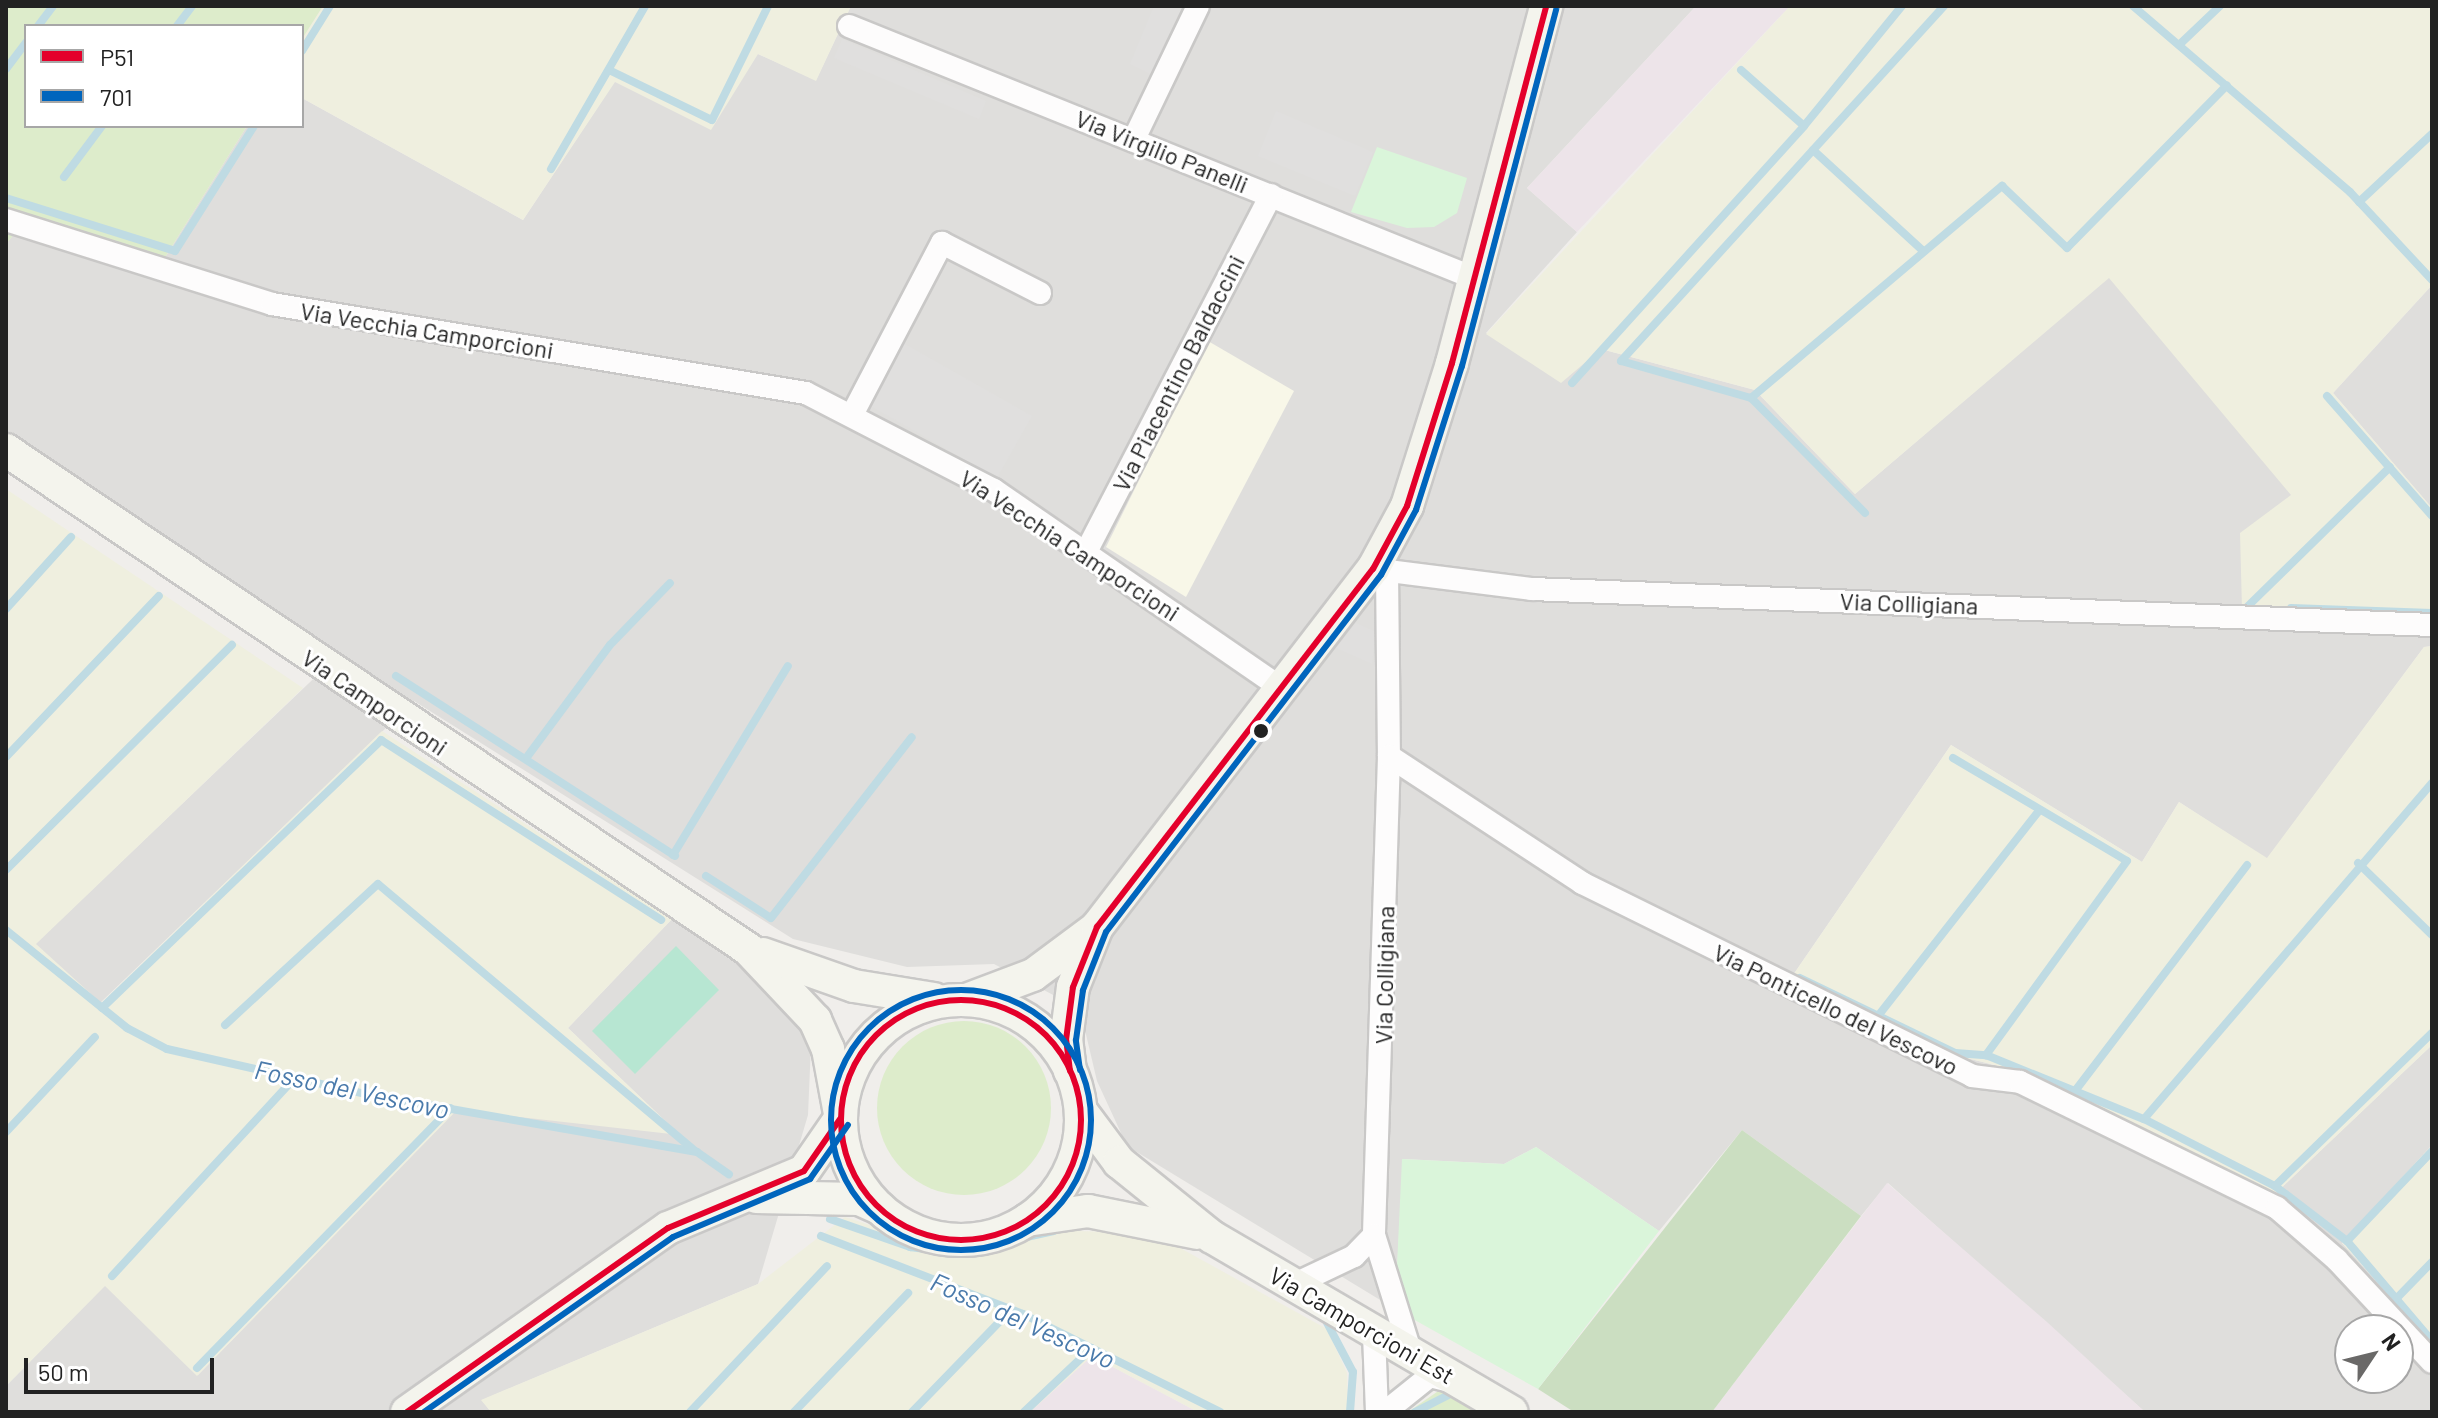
<!DOCTYPE html>
<style>
body{margin:0}
#map{position:relative;width:2438px;height:1418px;overflow:hidden;background:#f0eeeb;font-family:Barlow,sans-serif}
div>[style]{position:absolute}
[style*='--x']{left:calc(var(--x)*1px);top:calc(var(--y)*1px);width:calc(var(--w)*1px);rotate:calc(var(--a)*1deg)}
.residential>*{inset:0;background:#dfdedc}
.industrial>*{inset:0;background:#ede4e9}
.education>*{inset:0;background:#f8f7e8}
.farmland>*{inset:0;background:#efefdf}
.grass>*{inset:0;background:#ddeccb}
.round{border-radius:50%}
.forest>*{inset:0;background:#cbdec1}
.park>*{inset:0;background:#daf5da}
.pitch>*{inset:0;background:#b7e6d2}
.parking>*{inset:0;background:#e0dfde}
.stream>*{height:8px;margin:-4px;padding:0 4px;transform-origin:4px;border-radius:4px;background:#bfdbe3}
.roads{filter:drop-shadow(2px 0 #c9c8c7) drop-shadow(-2px 0 #c9c8c7) drop-shadow(0 2px #c9c8c7) drop-shadow(0 -2px #c9c8c7)}
.street>*{height:22px;margin:-11px;padding:0 11px;transform-origin:11px;border-radius:11px;background:#fdfcfc}
.secondary>*{height:32px;margin:-16px;padding:0 16px;transform-origin:16px;border-radius:16px;background:#f4f4ed}
.secondary>.ring{margin:-16px;padding:0;box-sizing:content-box;background:none;border:32px solid #f4f4ed;border-radius:50%}
.bus-1>*{height:6px;margin:-3px;padding:0 3px;transform-origin:3px;border-radius:3px;background:#e4002b}
.bus-1>.ring{margin:-3px;padding:0;box-sizing:content-box;background:none;border:6px solid #e4002b;border-radius:50%}
.bus-2>*{height:6px;margin:-3px;padding:0 3px;transform-origin:3px;border-radius:3px;background:#0065bd}
.bus-2>.ring{margin:-3px;padding:0;box-sizing:content-box;background:none;border:6px solid #0065bd;border-radius:50%}
.dots>*{width:22px;height:22px;translate:-50% -50%;box-sizing:border-box;border:4px solid #fff;border-radius:50%}
span{translate:-50% -50%;white-space:nowrap;text-align:center;line-height:1.15;-webkit-text-stroke:6px #fff;paint-order:stroke}
.street-label{font-size:24px;color:#222}
.water-label{font-size:26px;color:#4a7aab;font-style:italic}
.frame{position:absolute;inset:0;border:8px solid #222;pointer-events:none}
.legend{position:absolute;left:24px;top:24px;width:280px;height:104px;box-sizing:border-box;background:#fff;border:2px solid #a7a7a7;margin:0;padding:10px 14px;list-style:none;font-size:24px;color:#222}
.legend li{display:flex;align-items:center;gap:16px;height:40px}
.legend b{width:40px;border:2px solid #a7a7a7}
.north{position:absolute;left:2334px;top:1314px;width:80px;height:80px;box-sizing:border-box;background:#fff;border:2px solid #a7a7a7;border-radius:50%;rotate:55deg;font-size:22px;font-weight:700;line-height:32px;text-align:center;color:#222}
.north::after{content:'';display:block;margin:auto;width:28px;height:36px;background:#6a6968;clip-path:polygon(50% 0,100% 100%,50% 72%,0 100%)}
.scale{position:absolute;left:24px;top:1358px;width:190px;height:36px;box-sizing:border-box;border:4px solid #222;border-top:0;padding-left:10px;font-size:24px;line-height:28px;white-space:nowrap;color:#222;-webkit-text-stroke:6px #fff;paint-order:stroke}
</style>
<div id="map">
<div class="residential">
<i style="clip-path:polygon(evenodd,851px 6px,1696px 6px,1527px 188px,1577px 232px,1486px 333px,1601px 349px,1755px 390px,1855px 494px,2109px 277px,2292px 495px,2242px 610px,2432px 613px,2432px 646px,2424px 647px,2267px 859px,2179px 802px,2142px 862px,1951px 745px,1791px 978px,1951px 1054px,2022px 1072px,2276px 1193px,2432px 1045px,2432px 1145px,2342px 1243px,2432px 1342px,2432px 1412px,2145px 1412px,1888px 1183px,1861px 1216px,1742px 1130px,1659px 1231px,1536px 1147px,1504px 1164px,1403px 1159px,1395px 1309px,1127px 1146px,1097px 1081px,1080px 1009px,994px 964px,907px 967px,793px 939px,414px 701px,100px 1003px,35px 944px,330px 663px,6px 456px,6px 244px,28px 216px,164px 259px,247px 126px,302px 126px,302px 98px,523px 220px,615px 81px,758px 54px,816px 80px,851px 6px,2350px 1330px,2398px 1330px,2398px 1378px,2350px 1378px,2350px 1330px)"></i>
<i style="clip-path:polygon(2432px 285px,2432px 508px,2333px 393px)"></i>
<i style="clip-path:polygon(672px 919px,754px 976px,794px 1015px,811px 1045px,808px 1115px,758px 1284px,482px 1400px,491px 1412px,6px 1412px,6px 1386px,105px 1285px,198px 1375px,457px 1109px,679px 1134px,568px 1028px)"></i>
</div>
<div class="industrial">
<i style="clip-path:polygon(1696px 6px,1790px 6px,1577px 232px,1527px 188px)"></i>
<i style="clip-path:polygon(1887px 1183px,2047px 1322px,2145px 1412px,1712px 1412px)"></i>
<i style="clip-path:polygon(1092px 1356px,1198px 1412px,1030px 1412px)"></i>
</div>
<div class="education">
<i style="clip-path:polygon(1208px 341px,1294px 391px,1186px 597px,1106px 547px)"></i>
</div>
<div class="farmland">
<i style="clip-path:polygon(323px 6px,851px 6px,816px 81px,758px 54px,711px 130px,615px 82px,523px 220px,302px 98px,302px 39px)"></i>
<i style="clip-path:polygon(1790px 6px,2432px 6px,2432px 285px,2333px 393px,2432px 508px,2432px 613px,2242px 610px,2240px 533px,2291px 495px,2109px 278px,1855px 494px,1755px 390px,1601px 349px,1561px 383px,1486px 334px)"></i>
<i style="clip-path:polygon(6px 489px,303px 688px,36px 944px,101px 1003px,382px 731px,672px 919px,568px 1028px,680px 1135px,457px 1110px,197px 1376px,105px 1286px,6px 1386px)"></i>
<i style="clip-path:polygon(2432px 646px,2432px 1045px,2276px 1193px,2022px 1072px,1951px 1054px,1791px 978px,1951px 745px,2142px 862px,2179px 802px,2267px 858px,2424px 647px)"></i>
<i style="clip-path:polygon(2432px 1145px,2432px 1342px,2342px 1243px)"></i>
<i style="clip-path:polygon(845px 1217px,932px 1245px,971px 1247px,1035px 1230px,1153px 1233px,1327px 1329px,1347px 1373px,1348px 1412px,1198px 1412px,1092px 1356px,1030px 1412px,491px 1412px,481px 1400px,758px 1284px)"></i>
</div>
<div class="grass">
<i style="clip-path:polygon(6px 6px,323px 6px,302px 39px,302px 26px,26px 26px,26px 126px,247px 126px,164px 259px,28px 217px,6px 244px)"></i>
<i class="round" style="left:877px;top:1021px;width:174px;height:174px"></i>
<i style="clip-path:polygon(1447px 1385px,1492px 1412px,1408px 1412px)"></i>
</div>
<div class="forest">
<i style="clip-path:polygon(1742px 1130px,1861px 1216px,1712px 1412px,1574px 1412px,1538px 1389px)"></i>
</div>
<div class="park">
<i style="clip-path:polygon(1377px 147px,1467px 178px,1457px 213px,1434px 227px,1407px 228px,1351px 212px)"></i>
<i style="clip-path:polygon(1536px 1147px,1659px 1231px,1538px 1389px,1395px 1309px,1402px 1159px,1504px 1164px)"></i>
</div>
<div class="pitch">
<i style="clip-path:polygon(676px 946px,719px 990px,635px 1074px,592px 1031px)"></i>
</div>
<div class="parking">
<i style="clip-path:polygon(1154px 6px,1185px 6px,1153px 75px,1130px 64px)"></i>
<i style="clip-path:polygon(842px 39px,986px 101px,979px 119px,834px 58px)"></i>
<i style="clip-path:polygon(1276px 111px,1373px 152px,1355px 196px,1258px 156px)"></i>
<i style="clip-path:polygon(903px 343px,1032px 416px,997px 478px,869px 405px)"></i>
<i style="clip-path:polygon(1356px 623px,1376px 632px,1372px 664px,1336px 648px)"></i>
</div>
<div class="stream">
<i style="--x:2133;--y:6;--w:286;--a:40.6"></i>
<i style="--x:2350;--y:192;--w:120;--a:47"></i>
<i style="--x:38;--y:26;--w:25;--a:-53"></i>
<i style="--x:177;--y:26;--w:25;--a:-53"></i>
<i style="--x:2179;--y:45;--w:57;--a:-43.6"></i>
<i style="--x:302;--y:51;--w:53;--a:-58.1"></i>
<i style="--x:6;--y:69;--w:34;--a:-53"></i>
<i style="--x:609;--y:70;--w:114;--a:25.9"></i>
<i style="--x:712;--y:120;--w:127;--a:-63.8"></i>
<i style="--x:1741;--y:70;--w:84;--a:41.6"></i>
<i style="--x:1813;--y:150;--w:148;--a:42.5"></i>
<i style="--x:551;--y:169;--w:188;--a:-60"></i>
<i style="--x:64;--y:177;--w:64;--a:-53.3"></i>
<i style="--x:6;--y:198;--w:177;--a:17.4"></i>
<i style="--x:175;--y:251;--w:148;--a:-57.7"></i>
<i style="--x:2359;--y:202;--w:100;--a:-43"></i>
<i style="--x:1572;--y:383;--w:346;--a:-47.9"></i>
<i style="--x:1804;--y:126;--w:155;--a:-50.8"></i>
<i style="--x:2327;--y:396;--w:159;--a:48.8"></i>
<i style="--x:1751;--y:398;--w:329;--a:-40.2"></i>
<i style="--x:2002;--y:186;--w:90;--a:43.6"></i>
<i style="--x:2067;--y:248;--w:228;--a:-45.5"></i>
<i style="--x:1865;--y:513;--w:162;--a:-134.7"></i>
<i style="--x:1751;--y:398;--w:135;--a:-164.1"></i>
<i style="--x:1621;--y:361;--w:480;--a:-47.7"></i>
<i style="--x:2247;--y:607;--w:200;--a:-44.4"></i>
<i style="--x:2291;--y:608;--w:141;--a:2"></i>
<i style="--x:6;--y:609;--w:97;--a:-47.9"></i>
<i style="--x:396;--y:676;--w:332;--a:32.8"></i>
<i style="--x:6;--y:757;--w:222;--a:-46.5"></i>
<i style="--x:527;--y:757;--w:139;--a:-53.5"></i>
<i style="--x:610;--y:645;--w:86;--a:-45.9"></i>
<i style="--x:1953;--y:758;--w:202;--a:30.6"></i>
<i style="--x:2127;--y:861;--w:240;--a:126"></i>
<i style="--x:673;--y:855;--w:221;--a:-58.7"></i>
<i style="--x:2358;--y:863;--w:103;--a:44.2"></i>
<i style="--x:6;--y:870;--w:319;--a:-44.9"></i>
<i style="--x:706;--y:876;--w:77;--a:32.9"></i>
<i style="--x:771;--y:918;--w:229;--a:-52.1"></i>
<i style="--x:6;--y:930;--w:156;--a:39"></i>
<i style="--x:127;--y:1028;--w:45;--a:27.7"></i>
<i style="--x:167;--y:1049;--w:203;--a:12.8"></i>
<i style="--x:365;--y:1094;--w:337;--a:9.9"></i>
<i style="--x:697;--y:1152;--w:39;--a:35"></i>
<i style="--x:1800;--y:978;--w:172;--a:25.8"></i>
<i style="--x:1955;--y:1053;--w:31;--a:4"></i>
<i style="--x:1986;--y:1055;--w:170;--a:22.1"></i>
<i style="--x:2144;--y:1119;--w:147;--a:27.1"></i>
<i style="--x:2275;--y:1186;--w:91;--a:37.4"></i>
<i style="--x:2347;--y:1241;--w:131;--a:49.6"></i>
<i style="--x:102;--y:1008;--w:387;--a:-43.8"></i>
<i style="--x:381;--y:740;--w:333;--a:32.7"></i>
<i style="--x:1878;--y:1016;--w:259;--a:-51.9"></i>
<i style="--x:225;--y:1025;--w:208;--a:-42.7"></i>
<i style="--x:378;--y:884;--w:414;--a:40.1"></i>
<i style="--x:2075;--y:1091;--w:284;--a:-52.7"></i>
<i style="--x:2144;--y:1119;--w:443;--a:-49.4"></i>
<i style="--x:6;--y:1132;--w:130;--a:-46.9"></i>
<i style="--x:2275;--y:1186;--w:219;--a:-44.3"></i>
<i style="--x:830;--y:1219;--w:85;--a:19.3"></i>
<i style="--x:910;--y:1247;--w:46;--a:7.4"></i>
<i style="--x:956;--y:1253;--w:100;--a:-12.7"></i>
<i style="--x:821;--y:1236;--w:217;--a:21.1"></i>
<i style="--x:1023;--y:1314;--w:220;--a:26.4"></i>
<i style="--x:2347;--y:1241;--w:124;--a:-46.6"></i>
<i style="--x:112;--y:1276;--w:270;--a:-47.3"></i>
<i style="--x:2395;--y:1300;--w:53;--a:-45.8"></i>
<i style="--x:1324;--y:1317;--w:62;--a:62.2"></i>
<i style="--x:1353;--y:1372;--w:40;--a:94.3"></i>
<i style="--x:197;--y:1368;--w:363;--a:-45.7"></i>
<i style="--x:690;--y:1412;--w:200;--a:-46.8"></i>
<i style="--x:794;--y:1412;--w:165;--a:-46.2"></i>
<i style="--x:912;--y:1412;--w:142;--a:-45.9"></i>
<i style="--x:1024;--y:1412;--w:93;--a:-43.3"></i>
<i style="--x:1415;--y:1412;--w:37;--a:-27"></i>
</div>
<div class="roads">
<div class="street">
<i style="--x:849;--y:26;--w:674;--a:21.96"></i>
<i style="--x:1134;--y:139;--w:148;--a:-64.3"></i>
<i style="--x:6;--y:220;--w:279;--a:17.5"></i>
<i style="--x:272;--y:304;--w:541;--a:9.46"></i>
<i style="--x:806;--y:393;--w:212;--a:27.3"></i>
<i style="--x:994;--y:490;--w:349;--a:34.6"></i>
<i style="--x:853;--y:413;--w:192;--a:-62.4"></i>
<i style="--x:942;--y:243;--w:110;--a:27"></i>
<i style="--x:1086;--y:552;--w:402;--a:-62.6"></i>
<i style="--x:1373;--y:569;--w:160;--a:7.2"></i>
<i style="--x:1532;--y:589;--w:901;--a:2.29"></i>
<i style="--x:1387;--y:570;--w:186;--a:89.4"></i>
<i style="--x:1389;--y:756;--w:479;--a:91.8"></i>
<i style="--x:1374;--y:1235;--w:125;--a:72.7"></i>
<i style="--x:1389;--y:756;--w:231;--a:33.3"></i>
<i style="--x:1582;--y:883;--w:435;--a:26.3"></i>
<i style="--x:1972;--y:1076;--w:48;--a:7.1"></i>
<i style="--x:2020;--y:1082;--w:286;--a:26.1"></i>
<i style="--x:2277;--y:1208;--w:79;--a:40.9"></i>
<i style="--x:2337;--y:1260;--w:139;--a:47"></i>
<i style="--x:1293;--y:1285;--w:68;--a:-25.4"></i>
<i style="--x:1354;--y:1256;--w:29;--a:-46"></i>
<i style="--x:1374;--y:1334;--w:78;--a:87.8"></i>
<i style="--x:1385;--y:1412;--w:58;--a:-38.7"></i>
<i style="--x:1430;--y:1376;--w:21;--a:14"></i>
</div>
<div class="secondary">
<i style="--x:6;--y:450;--w:894;--a:33.92"></i>
<i style="--x:748;--y:949;--w:98;--a:46.7"></i>
<i style="--x:815;--y:1020;--w:32;--a:66"></i>
<i style="--x:828;--y:1049;--w:66;--a:79.5"></i>
<i style="--x:763;--y:954;--w:96;--a:19.4"></i>
<i style="--x:854;--y:986;--w:81;--a:9.2"></i>
<i style="--x:969;--y:999;--w:68;--a:-20.6"></i>
<i style="--x:1033;--y:975;--w:77;--a:-36.6"></i>
<i class="ring" style="left:841px;top:1000px;width:208px;height:208px"></i>
<i style="--x:1070;--y:1071;--w:31;--a:-97"></i>
<i style="--x:1066;--y:1040;--w:53;--a:-82.5"></i>
<i style="--x:1073;--y:987;--w:65;--a:-68.2"></i>
<i style="--x:1097;--y:927;--w:452;--a:-52.4"></i>
<i style="--x:1373;--y:569;--w:72;--a:-61.6"></i>
<i style="--x:1407;--y:506;--w:150;--a:-72.5"></i>
<i style="--x:1452;--y:363;--w:369;--a:-75.2"></i>
<i style="--x:1081;--y:1111;--w:64;--a:53.3"></i>
<i style="--x:1119;--y:1162;--w:119;--a:38.9"></i>
<i style="--x:1212;--y:1237;--w:347;--a:30.3"></i>
<i style="--x:756;--y:1197;--w:103;--a:1.1"></i>
<i style="--x:859;--y:1199;--w:22;--a:24"></i>
<i style="--x:1027;--y:1220;--w:62;--a:-8.4"></i>
<i style="--x:1088;--y:1211;--w:111;--a:11.4"></i>
<i style="--x:407;--y:1412;--w:319;--a:-35.2"></i>
<i style="--x:668;--y:1228;--w:147;--a:-22.7"></i>
<i style="--x:804;--y:1171;--w:63;--a:-55.3"></i>
</div>
</div>
<div class="bus-1">
<i class="ring" style="left:841px;top:1000px;width:234px;height:234px"></i>
<i style="--x:1070;--y:1071;--w:31;--a:-97"></i>
<i style="--x:1066;--y:1040;--w:53;--a:-82.5"></i>
<i style="--x:1073;--y:987;--w:65;--a:-68.2"></i>
<i style="--x:1097;--y:927;--w:452;--a:-52.4"></i>
<i style="--x:1373;--y:569;--w:72;--a:-61.6"></i>
<i style="--x:1407;--y:506;--w:150;--a:-72.5"></i>
<i style="--x:1452;--y:363;--w:369;--a:-75.2"></i>
<i style="--x:407;--y:1412;--w:319;--a:-35.2"></i>
<i style="--x:668;--y:1228;--w:147;--a:-22.7"></i>
<i style="--x:804;--y:1171;--w:63;--a:-55.3"></i>
</div>
<div class="bus-2">
<i class="ring" style="left:831px;top:990px;width:254px;height:254px"></i>
<i style="--x:1080;--y:1070;--w:30;--a:-98"></i>
<i style="--x:1076;--y:1040;--w:50;--a:-82"></i>
<i style="--x:1083;--y:990;--w:62;--a:-68.4"></i>
<i style="--x:1106;--y:932;--w:451;--a:-52.4"></i>
<i style="--x:1381;--y:575;--w:74;--a:-61.7"></i>
<i style="--x:1416;--y:510;--w:151;--a:-72.3"></i>
<i style="--x:1462;--y:366;--w:369;--a:-75.2"></i>
<i style="--x:424;--y:1412;--w:304;--a:-35.1"></i>
<i style="--x:673;--y:1237;--w:149;--a:-22.9"></i>
<i style="--x:810;--y:1179;--w:66;--a:-54.9"></i>
</div>
<div class="dots">
<i style="left:1261px;top:731px;background:#222"></i>
</div>
<div class="street-label">
<span style="left:1162px;top:151px;rotate:22deg">Via Virgilio Panelli</span>
<span style="left:427px;top:330px;rotate:9deg">Via Vecchia Camporcioni</span>
<span style="left:1178px;top:373px;rotate:-63deg">Via Piacentino Baldaccini</span>
<span style="left:1070px;top:545px;rotate:33deg">Via Vecchia Camporcioni</span>
<span style="left:1909px;top:603px;rotate:2deg">Via Colligiana</span>
<span style="left:375px;top:702px;rotate:34deg">Via Camporcioni</span>
<span style="left:1384px;top:975px;rotate:-89deg">Via Colligiana</span>
<span style="left:1836px;top:1009px;rotate:26deg">Via Ponticello del Vescovo</span>
<span style="left:1362px;top:1325px;rotate:30deg">Via Camporcioni Est</span>
</div>
<div class="water-label">
<span style="left:352px;top:1089px;rotate:12deg">Fosso del Vescovo</span>
<span style="left:1023px;top:1320px;rotate:24deg">Fosso del Vescovo</span>
</div>
<div class="frame"></div>
<ul class="legend">
<li><b style="height:10px;background:#e4002b"></b>P51</li>
<li><b style="height:10px;background:#0065bd"></b>701</li>
</ul>
<div class="north">N</div>
<div class="scale">50 m</div>
</div>
